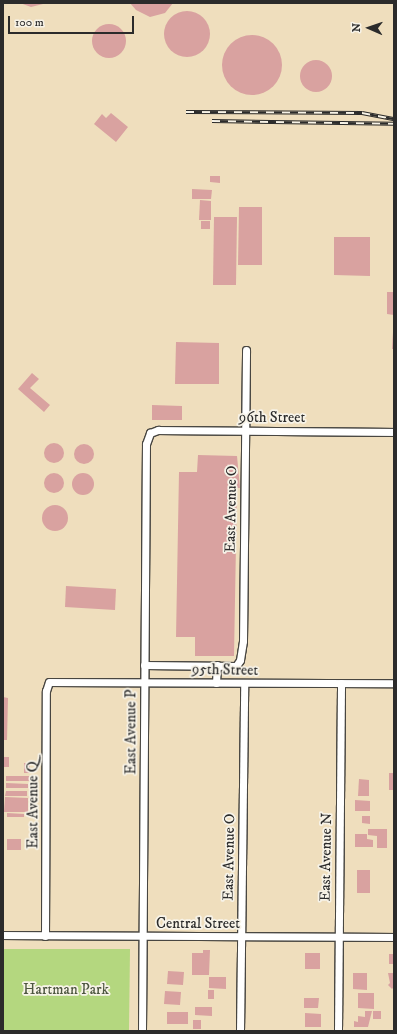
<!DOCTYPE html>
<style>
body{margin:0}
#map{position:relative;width:397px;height:1034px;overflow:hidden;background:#efdebd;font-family:"IM FELL DW Pica",serif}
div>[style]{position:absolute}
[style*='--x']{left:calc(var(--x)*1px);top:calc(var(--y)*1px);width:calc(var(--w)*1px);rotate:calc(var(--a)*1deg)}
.green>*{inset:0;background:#b4d77f}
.building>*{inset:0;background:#d9a2a0}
.round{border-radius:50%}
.roads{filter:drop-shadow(1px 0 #484641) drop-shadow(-1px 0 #484641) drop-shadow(0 1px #484641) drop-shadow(0 -1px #484641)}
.street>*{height:7px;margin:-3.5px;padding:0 3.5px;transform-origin:3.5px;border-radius:3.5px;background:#fff}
.rail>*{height:4px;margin-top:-2px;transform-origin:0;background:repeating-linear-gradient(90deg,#f7f3e8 0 8px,#2b2b2b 0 16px);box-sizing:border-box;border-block:1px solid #2b2b2b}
span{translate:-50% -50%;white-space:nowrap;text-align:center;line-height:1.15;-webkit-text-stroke:3.5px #f7f3e8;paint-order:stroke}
.street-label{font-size:15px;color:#2b2b2b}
.park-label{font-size:15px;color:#4d5640}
.frame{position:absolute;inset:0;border:4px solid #2b2b2b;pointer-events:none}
.north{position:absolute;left:349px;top:8px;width:40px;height:40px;-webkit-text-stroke:3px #f7f3e8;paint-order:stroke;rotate:272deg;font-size:11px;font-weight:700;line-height:16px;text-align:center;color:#2b2b2b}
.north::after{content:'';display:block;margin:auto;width:14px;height:18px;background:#2b2b2b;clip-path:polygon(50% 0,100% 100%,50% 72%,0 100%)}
.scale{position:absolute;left:8px;top:16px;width:126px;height:18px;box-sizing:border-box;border:2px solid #2b2b2b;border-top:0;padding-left:5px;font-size:12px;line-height:14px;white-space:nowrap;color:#2b2b2b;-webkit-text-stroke:3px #f7f3e8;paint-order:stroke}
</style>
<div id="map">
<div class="green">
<i style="clip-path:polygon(3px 949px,130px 949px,129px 1031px,3px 1031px)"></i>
</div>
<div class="building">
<i style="clip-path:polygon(20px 3px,47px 3px,31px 7px)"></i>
<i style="clip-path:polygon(130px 3px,173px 3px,165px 13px,150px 17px,136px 10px)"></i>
<i class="round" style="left:164px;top:11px;width:46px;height:46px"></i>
<i class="round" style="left:92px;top:24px;width:34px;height:34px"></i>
<i class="round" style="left:222px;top:35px;width:60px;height:60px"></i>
<i class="round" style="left:300px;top:60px;width:32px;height:32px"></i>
<i style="clip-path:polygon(111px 113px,128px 127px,116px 142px,94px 124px,102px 114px,106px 118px)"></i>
<i style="clip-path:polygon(210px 176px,220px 176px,220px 183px,210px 182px)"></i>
<i style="clip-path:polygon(192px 189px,212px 190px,211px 199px,192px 199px)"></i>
<i style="clip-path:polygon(200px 200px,211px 201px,211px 220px,199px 220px)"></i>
<i style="clip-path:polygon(239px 207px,262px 207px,262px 265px,238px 265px)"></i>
<i style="clip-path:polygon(214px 217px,237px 217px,236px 285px,213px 285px)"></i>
<i style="clip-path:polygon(201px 221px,210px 221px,210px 229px,201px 229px)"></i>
<i style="clip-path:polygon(334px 237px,370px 237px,370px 276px,334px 275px)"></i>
<i style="clip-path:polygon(387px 292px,394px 292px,394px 315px,387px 314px)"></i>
<i style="clip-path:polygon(393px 332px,394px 332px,394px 349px,392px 349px)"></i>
<i style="clip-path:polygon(176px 342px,219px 343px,219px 384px,175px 384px)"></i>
<i style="clip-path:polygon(32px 373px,39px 379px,30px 388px,50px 405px,44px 412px,18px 389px)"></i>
<i style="clip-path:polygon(152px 405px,182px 406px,182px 420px,152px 420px)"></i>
<i class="round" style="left:44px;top:443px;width:20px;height:20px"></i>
<i class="round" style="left:74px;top:444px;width:20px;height:20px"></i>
<i style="clip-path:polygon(198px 455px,237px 456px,240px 488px,237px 488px,234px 656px,195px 656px,195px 637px,176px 637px,179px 472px,197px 472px)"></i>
<i class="round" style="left:44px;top:473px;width:20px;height:20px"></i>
<i class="round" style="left:72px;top:473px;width:22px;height:22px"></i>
<i class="round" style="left:42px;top:505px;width:26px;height:26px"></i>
<i style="clip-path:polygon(66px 586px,116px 589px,115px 610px,65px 607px)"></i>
<i style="clip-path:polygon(3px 697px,8px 698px,7px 740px,3px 740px)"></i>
<i style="clip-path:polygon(3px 757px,9px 757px,9px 767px,3px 767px)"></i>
<i style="clip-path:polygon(24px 763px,30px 763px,30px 773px,24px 773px)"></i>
<i style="clip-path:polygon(389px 773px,394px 773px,394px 790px,389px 790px)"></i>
<i style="clip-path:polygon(6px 776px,29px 776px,29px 781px,6px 781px)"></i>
<i style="clip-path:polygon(359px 779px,369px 780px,369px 796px,358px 796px)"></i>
<i style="clip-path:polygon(6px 783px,28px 784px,28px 788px,6px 788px)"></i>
<i style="clip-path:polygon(6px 791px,27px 791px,27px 796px,5px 796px)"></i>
<i style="clip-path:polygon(5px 797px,28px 798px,28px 812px,4px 812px)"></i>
<i style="clip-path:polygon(355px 800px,370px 801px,370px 811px,355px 811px)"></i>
<i style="clip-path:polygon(7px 813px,24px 814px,24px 817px,7px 817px)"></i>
<i style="clip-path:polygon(362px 816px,370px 816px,370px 824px,362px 823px)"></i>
<i style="clip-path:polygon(368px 829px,387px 829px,387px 848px,377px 848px,377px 836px,368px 835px)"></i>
<i style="clip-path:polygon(355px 834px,367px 834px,367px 839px,373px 840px,373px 847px,355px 847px)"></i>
<i style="clip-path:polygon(7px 839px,21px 839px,21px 850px,7px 850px)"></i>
<i style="clip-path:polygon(357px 870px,370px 870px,370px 893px,357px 893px)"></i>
<i style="clip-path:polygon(203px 950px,210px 950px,209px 975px,192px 975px,192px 953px,203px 953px)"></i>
<i style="clip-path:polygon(305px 953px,320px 953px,320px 969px,305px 969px)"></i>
<i style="clip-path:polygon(389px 954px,394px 954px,394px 964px,389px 964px)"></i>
<i style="clip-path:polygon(168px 971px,184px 972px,183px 985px,167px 984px)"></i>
<i style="clip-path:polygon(353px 973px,367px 973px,367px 990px,353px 989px)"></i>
<i style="clip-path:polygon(388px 973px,394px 973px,394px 987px,392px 989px,388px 985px,390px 983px)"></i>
<i style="clip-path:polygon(209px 977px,226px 977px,226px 989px,209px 988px)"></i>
<i style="clip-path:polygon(208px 990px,214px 990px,214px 999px,208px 999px)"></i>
<i style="clip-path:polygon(165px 991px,181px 992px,180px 1005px,164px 1004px)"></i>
<i style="clip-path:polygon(358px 993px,374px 993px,374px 1009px,358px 1008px)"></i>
<i style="clip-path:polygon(304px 998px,319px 998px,318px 1008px,304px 1008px)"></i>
<i style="clip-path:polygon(195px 1007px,212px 1007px,212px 1016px,195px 1015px)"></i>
<i style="clip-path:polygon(365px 1011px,372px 1011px,368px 1027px,354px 1027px,354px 1021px,358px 1022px,358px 1016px,365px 1017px)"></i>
<i style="clip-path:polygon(373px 1011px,381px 1011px,381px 1019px,373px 1019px)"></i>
<i style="clip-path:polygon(167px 1012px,188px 1012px,188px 1024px,167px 1024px)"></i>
<i style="clip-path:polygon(305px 1013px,321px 1014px,321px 1027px,305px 1027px)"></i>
<i style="clip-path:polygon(193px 1020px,201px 1020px,201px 1029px,193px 1029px)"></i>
</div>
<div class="roads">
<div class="street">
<i style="--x:144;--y:665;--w:92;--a:0.6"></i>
<i style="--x:236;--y:666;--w:7;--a:-56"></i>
<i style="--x:240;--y:660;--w:19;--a:-81"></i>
<i style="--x:243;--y:641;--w:291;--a:-89.4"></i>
<i style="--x:216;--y:683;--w:18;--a:-87"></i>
<i style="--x:3;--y:935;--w:391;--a:0.3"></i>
<i style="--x:45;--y:936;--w:245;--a:-89.8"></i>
<i style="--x:46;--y:691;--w:9;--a:-72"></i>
<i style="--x:49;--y:682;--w:345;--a:0.2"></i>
<i style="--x:142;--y:1031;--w:587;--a:-89.61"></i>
<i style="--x:146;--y:444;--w:12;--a:-70"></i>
<i style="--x:150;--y:433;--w:9;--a:-21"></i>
<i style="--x:158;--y:430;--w:236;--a:0.5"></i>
<i style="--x:240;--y:1031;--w:347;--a:-89.3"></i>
<i style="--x:338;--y:1031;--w:348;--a:-89.5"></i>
</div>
</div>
<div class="rail">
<i style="--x:186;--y:112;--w:176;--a:0.3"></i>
<i style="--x:362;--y:113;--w:33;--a:11"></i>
<i style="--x:212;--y:121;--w:182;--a:0.9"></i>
</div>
<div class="street-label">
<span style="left:272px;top:418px">96th Street</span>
<span style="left:231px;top:509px;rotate:-89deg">East Avenue O</span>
<span style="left:225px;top:670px;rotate:1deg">95th Street</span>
<span style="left:131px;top:732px;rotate:-90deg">East Avenue P</span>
<span style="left:33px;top:805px;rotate:-90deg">East Avenue Q</span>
<span style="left:229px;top:857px;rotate:-89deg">East Avenue O</span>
<span style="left:326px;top:857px;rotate:-89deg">East Avenue N</span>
<span style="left:198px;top:924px">Central Street</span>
</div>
<div class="park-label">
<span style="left:66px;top:990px">Hartman Park</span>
</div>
<div class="frame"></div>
<div class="north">N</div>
<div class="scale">100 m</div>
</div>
